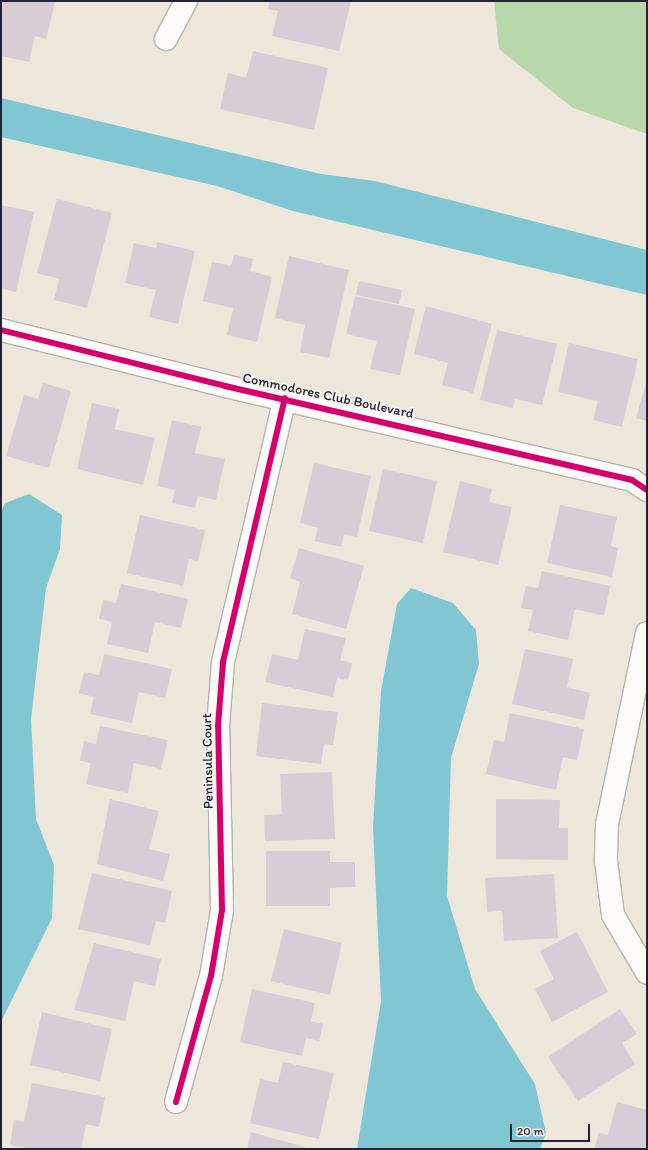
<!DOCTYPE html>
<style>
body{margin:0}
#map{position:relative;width:648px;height:1150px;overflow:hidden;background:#ece6db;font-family:Itim,sans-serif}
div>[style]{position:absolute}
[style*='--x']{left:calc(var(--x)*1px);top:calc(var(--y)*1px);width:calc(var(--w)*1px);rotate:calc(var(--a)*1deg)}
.green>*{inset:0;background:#b8d7aa}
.water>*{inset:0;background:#81c7d3}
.building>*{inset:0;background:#d7cdd5}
.roads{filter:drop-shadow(1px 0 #b6b2ad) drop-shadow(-1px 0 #b6b2ad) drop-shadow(0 1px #b6b2ad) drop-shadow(0 -1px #b6b2ad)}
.minor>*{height:22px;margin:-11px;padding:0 11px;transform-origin:11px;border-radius:11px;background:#fcfbfa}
.cycleway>*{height:6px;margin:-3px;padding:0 3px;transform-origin:3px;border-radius:3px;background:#d6006c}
span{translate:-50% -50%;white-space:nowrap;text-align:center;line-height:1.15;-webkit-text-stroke:3.5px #f7f3e8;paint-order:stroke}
.street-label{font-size:14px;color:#22223b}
.frame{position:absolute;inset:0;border:2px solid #22223b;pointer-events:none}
.scale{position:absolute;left:510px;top:1124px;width:80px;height:18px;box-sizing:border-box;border:2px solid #22223b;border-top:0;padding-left:5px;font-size:12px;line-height:14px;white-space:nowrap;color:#22223b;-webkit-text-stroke:3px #f7f3e8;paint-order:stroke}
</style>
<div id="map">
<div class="green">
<i style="clip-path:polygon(494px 1px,647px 1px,647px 134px,573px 108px,499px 49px)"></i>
</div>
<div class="water">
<i style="clip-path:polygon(1px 98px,321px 174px,375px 181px,647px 250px,647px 295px,293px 211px,217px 186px,1px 137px)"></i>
<i style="clip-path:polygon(29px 494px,62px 515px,60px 549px,46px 588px,31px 719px,36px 819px,54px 865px,52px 918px,1px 1022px,1px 512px,5px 503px)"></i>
<i style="clip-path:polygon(411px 588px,453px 603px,476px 630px,479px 664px,451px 758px,447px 896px,475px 989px,535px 1084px,546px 1133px,540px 1149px,357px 1149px,381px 1001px,373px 827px,381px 691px,397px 604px)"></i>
</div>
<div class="building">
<i style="clip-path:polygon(1px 1px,55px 2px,46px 39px,35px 36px,29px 62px,1px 56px)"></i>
<i style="clip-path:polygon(270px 1px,351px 1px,339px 51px,272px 36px,278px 11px,268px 9px)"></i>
<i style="clip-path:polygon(253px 51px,328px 68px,314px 130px,220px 109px,228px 73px,246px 78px)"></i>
<i style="clip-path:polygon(57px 199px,112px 213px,87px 308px,54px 300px,59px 279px,37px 273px)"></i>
<i style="clip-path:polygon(1px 205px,34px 212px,16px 292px,1px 288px)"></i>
<i style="clip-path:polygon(157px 242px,195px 251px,178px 324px,149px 317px,156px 290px,125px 283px,134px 243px,156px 248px)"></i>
<i style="clip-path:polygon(234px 255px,253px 259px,250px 271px,272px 277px,257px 342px,227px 335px,233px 308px,203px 301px,212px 262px,231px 266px)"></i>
<i style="clip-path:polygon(289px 256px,349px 270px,329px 358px,300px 352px,305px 325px,275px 318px)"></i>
<i style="clip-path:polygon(359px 281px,402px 290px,399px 304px,356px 295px)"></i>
<i style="clip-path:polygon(355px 296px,415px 309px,400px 375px,370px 369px,377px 341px,346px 334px)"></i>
<i style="clip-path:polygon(426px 306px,492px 324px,473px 393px,442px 385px,448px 363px,414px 354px)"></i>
<i style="clip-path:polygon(497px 330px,557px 344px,542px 405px,515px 399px,513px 408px,480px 400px)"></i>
<i style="clip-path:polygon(569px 343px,638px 359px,622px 427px,593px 420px,598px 401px,558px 392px)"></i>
<i style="clip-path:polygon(647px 379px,647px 421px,636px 418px)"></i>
<i style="clip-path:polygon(43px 383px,71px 391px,49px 468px,6px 456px,24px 395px,38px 399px)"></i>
<i style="clip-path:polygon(92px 403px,119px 409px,115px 429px,155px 438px,143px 485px,77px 469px)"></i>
<i style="clip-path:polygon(172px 420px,201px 427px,195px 453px,225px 459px,216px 500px,198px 496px,195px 508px,172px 503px,175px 490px,157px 486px)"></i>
<i style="clip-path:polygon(314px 463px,371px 476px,357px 537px,344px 534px,341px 547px,315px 541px,318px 528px,300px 523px)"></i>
<i style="clip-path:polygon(383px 469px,437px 481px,423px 543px,369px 531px)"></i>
<i style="clip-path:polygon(460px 481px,492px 489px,489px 502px,512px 507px,498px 565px,443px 552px)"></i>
<i style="clip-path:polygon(560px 505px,617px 517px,611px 546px,618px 548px,612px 577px,547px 563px)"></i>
<i style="clip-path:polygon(140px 515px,205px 530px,198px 561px,189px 559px,183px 586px,127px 573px)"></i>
<i style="clip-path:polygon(299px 548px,364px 566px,346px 629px,292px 614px,300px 582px,290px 578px)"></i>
<i style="clip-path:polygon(542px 571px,610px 586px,604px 616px,575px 609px,568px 640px,528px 631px,533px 610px,521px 608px,526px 586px,538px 588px)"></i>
<i style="clip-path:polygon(121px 584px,188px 599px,181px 628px,155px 622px,148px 653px,107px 644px,112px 622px,99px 619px,103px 600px,116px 603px)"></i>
<i style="clip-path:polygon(305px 629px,346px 638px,340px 660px,352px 663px,348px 680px,337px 678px,333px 697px,265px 682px,272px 654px,298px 660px)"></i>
<i style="clip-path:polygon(525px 649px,573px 659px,567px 687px,590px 693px,584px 720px,512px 704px)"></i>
<i style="clip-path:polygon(104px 654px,172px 669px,165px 698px,139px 692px,132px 723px,90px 714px,94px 697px,79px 693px,84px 672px,99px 675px)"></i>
<i style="clip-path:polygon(262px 703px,338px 712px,333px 745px,324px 744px,321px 764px,256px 756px)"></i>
<i style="clip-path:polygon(510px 713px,584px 729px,577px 760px,563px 757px,556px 790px,486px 774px,494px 740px,504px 742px)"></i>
<i style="clip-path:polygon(100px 726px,168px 740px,161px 769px,134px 763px,128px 793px,86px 784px,91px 763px,80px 761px,84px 741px,96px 744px)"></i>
<i style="clip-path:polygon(332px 772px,335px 839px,265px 841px,264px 815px,282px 814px,280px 774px)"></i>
<i style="clip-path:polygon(110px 799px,159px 811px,149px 849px,170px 854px,163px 881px,97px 864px)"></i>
<i style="clip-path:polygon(496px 799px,560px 800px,559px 828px,568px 828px,568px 860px,496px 859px)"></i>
<i style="clip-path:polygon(266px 851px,330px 851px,330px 862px,355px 862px,355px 887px,330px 888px,330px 906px,266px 906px)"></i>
<i style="clip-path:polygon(92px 873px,172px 891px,165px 923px,156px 921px,150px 945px,78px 929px)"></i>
<i style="clip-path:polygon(554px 874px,558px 938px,504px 941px,502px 911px,487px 912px,485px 878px)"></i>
<i style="clip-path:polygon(284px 929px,342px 943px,330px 995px,271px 981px)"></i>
<i style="clip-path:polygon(577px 932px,608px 992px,552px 1022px,535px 989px,554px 979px,540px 951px)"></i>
<i style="clip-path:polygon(94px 943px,161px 959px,155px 986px,134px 981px,125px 1021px,74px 1010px)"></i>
<i style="clip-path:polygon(252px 989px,315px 1003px,311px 1021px,323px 1024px,319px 1041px,306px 1038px,302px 1056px,240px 1042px)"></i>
<i style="clip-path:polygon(620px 1009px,637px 1034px,622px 1043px,635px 1064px,578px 1101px,548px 1057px)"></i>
<i style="clip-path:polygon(42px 1012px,112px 1029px,100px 1081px,30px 1065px)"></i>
<i style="clip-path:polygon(283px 1062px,334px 1073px,319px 1139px,250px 1123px,260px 1079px,278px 1083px)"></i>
<i style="clip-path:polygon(32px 1083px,105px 1097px,99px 1127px,86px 1124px,81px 1149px,32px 1149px,10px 1145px,14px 1120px,24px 1122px)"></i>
<i style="clip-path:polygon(617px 1102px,647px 1110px,647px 1149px,594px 1149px,599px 1133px,608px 1135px)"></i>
<i style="clip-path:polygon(251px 1132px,308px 1148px,307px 1149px,247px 1149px)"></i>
</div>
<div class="roads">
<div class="minor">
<i style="--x:166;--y:39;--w:43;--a:-62.2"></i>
<i style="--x:1;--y:330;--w:231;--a:14"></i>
<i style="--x:225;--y:386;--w:418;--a:13"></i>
<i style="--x:632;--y:480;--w:18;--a:34"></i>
<i style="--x:647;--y:633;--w:196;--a:101.8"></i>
<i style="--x:607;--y:825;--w:36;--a:92"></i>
<i style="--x:606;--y:861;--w:54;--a:82.6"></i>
<i style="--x:613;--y:915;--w:67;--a:59.6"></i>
<i style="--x:176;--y:1102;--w:131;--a:-74.5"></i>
<i style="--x:211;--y:976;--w:67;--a:-80.5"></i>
<i style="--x:222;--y:910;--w:184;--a:-91.2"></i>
<i style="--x:218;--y:726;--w:64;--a:-85.5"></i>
<i style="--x:223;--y:662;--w:271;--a:-76.8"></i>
</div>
</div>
<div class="cycleway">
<i style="--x:1;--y:330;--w:231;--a:14"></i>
<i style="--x:225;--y:386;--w:418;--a:13"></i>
<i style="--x:632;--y:480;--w:18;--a:34"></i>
<i style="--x:176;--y:1102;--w:131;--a:-74.5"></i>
<i style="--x:211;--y:976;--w:67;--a:-80.5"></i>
<i style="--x:222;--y:910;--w:184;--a:-91.2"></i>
<i style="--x:218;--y:726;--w:64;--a:-85.5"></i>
<i style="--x:223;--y:662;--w:271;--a:-76.8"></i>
</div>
<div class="street-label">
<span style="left:328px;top:396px;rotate:12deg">Commodores Club Boulevard</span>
<span style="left:208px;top:761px;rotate:-91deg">Peninsula Court</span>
</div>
<div class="frame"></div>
<div class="scale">20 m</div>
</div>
